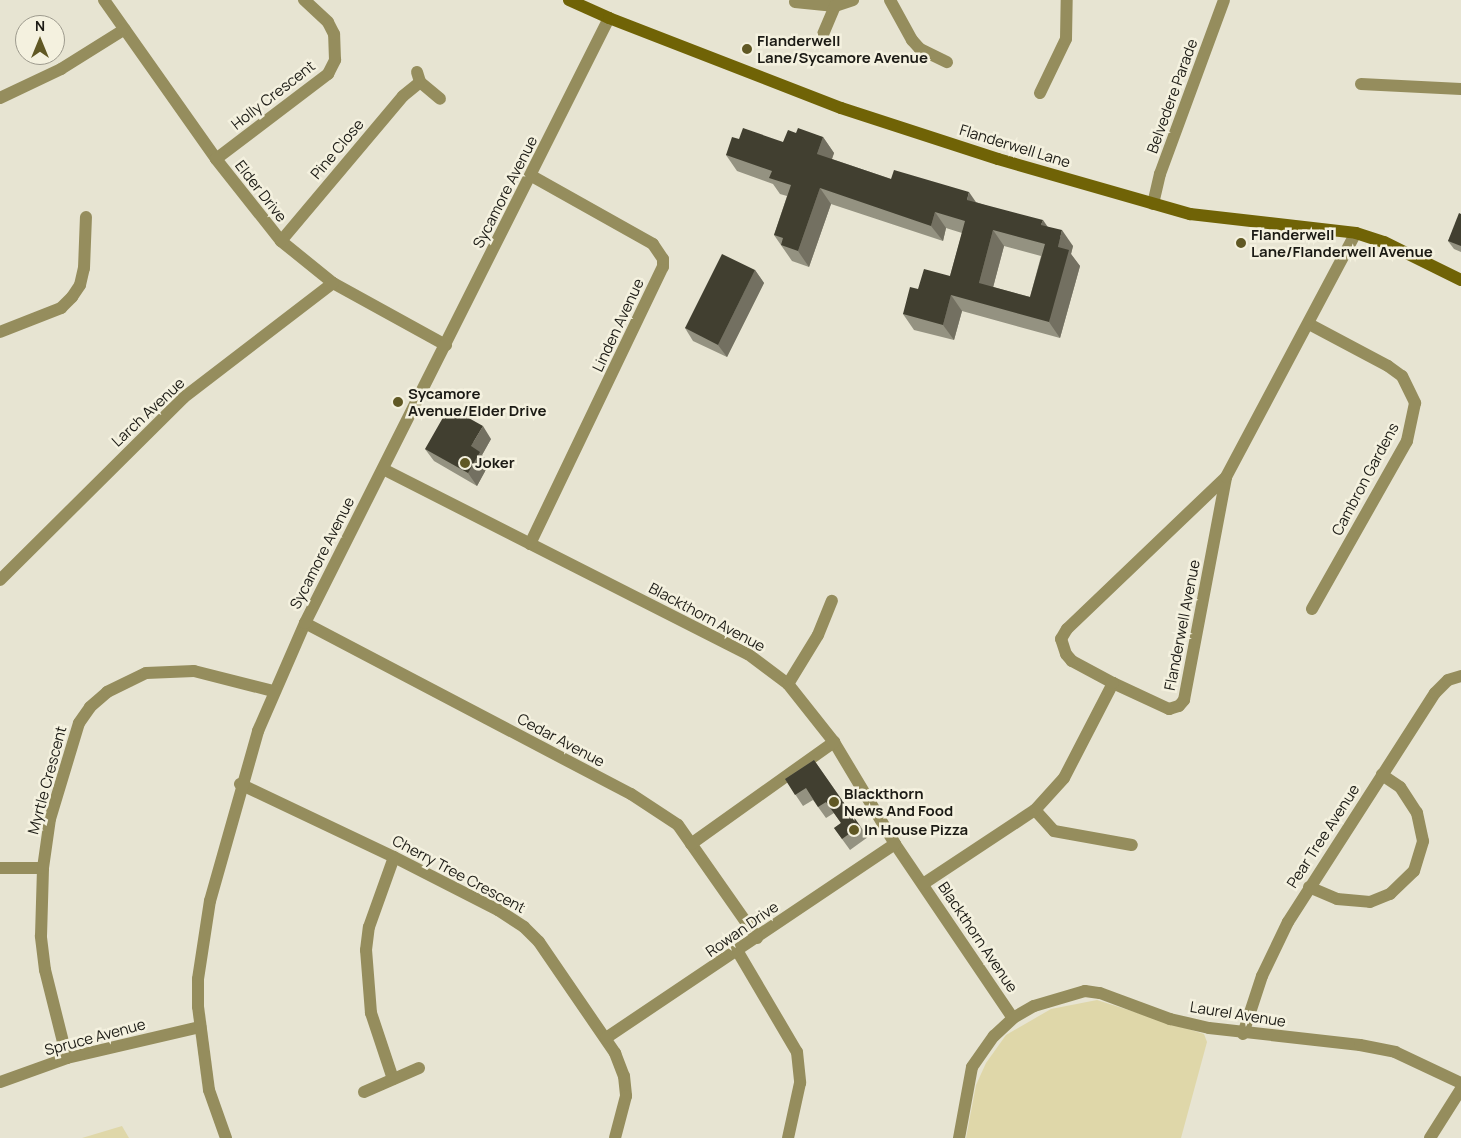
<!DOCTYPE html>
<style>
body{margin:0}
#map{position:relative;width:1461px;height:1138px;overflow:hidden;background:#e7e4d2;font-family:Manrope,sans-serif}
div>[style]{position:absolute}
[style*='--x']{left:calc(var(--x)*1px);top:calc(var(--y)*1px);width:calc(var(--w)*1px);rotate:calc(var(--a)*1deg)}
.green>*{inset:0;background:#dfd7a9}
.street>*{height:12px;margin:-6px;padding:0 6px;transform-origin:6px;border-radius:6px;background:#958d5d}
.secondary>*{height:12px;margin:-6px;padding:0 6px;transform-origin:6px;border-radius:6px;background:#706306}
.wall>*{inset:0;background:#949281}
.shaded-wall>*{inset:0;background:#737061}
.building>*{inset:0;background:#413f30}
.dots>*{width:14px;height:14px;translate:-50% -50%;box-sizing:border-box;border:2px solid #f4f1df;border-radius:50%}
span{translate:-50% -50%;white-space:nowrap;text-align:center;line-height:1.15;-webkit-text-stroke:5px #f4f1df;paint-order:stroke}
.poi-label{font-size:15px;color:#1c1b15;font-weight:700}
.left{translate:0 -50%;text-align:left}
.street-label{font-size:15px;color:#1c1b15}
.north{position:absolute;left:15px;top:15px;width:50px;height:50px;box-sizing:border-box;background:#f4f1df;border:1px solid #9e9b8e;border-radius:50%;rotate:0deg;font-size:14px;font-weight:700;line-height:20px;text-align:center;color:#1c1b15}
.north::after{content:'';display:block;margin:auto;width:18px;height:22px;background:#605824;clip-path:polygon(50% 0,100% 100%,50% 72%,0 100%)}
</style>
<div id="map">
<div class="green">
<i style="clip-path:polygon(1097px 1000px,1204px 1034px,1207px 1042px,1181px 1138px,966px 1138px,976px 1085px,986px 1063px,1006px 1035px,1051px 1009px)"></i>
<i style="clip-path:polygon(122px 1126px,129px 1138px,82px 1138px)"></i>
</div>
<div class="street">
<i style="--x:104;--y:0;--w:194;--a:54.8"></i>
<i style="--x:216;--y:159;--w:105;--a:51.6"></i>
<i style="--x:281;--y:241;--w:67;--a:38.9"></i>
<i style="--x:333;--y:283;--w:129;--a:28.8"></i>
<i style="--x:890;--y:0;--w:46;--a:61.2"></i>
<i style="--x:912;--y:40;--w:12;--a:48"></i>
<i style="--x:920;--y:49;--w:30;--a:26"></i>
<i style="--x:795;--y:2;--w:40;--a:5.7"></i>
<i style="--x:835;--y:6;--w:30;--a:113"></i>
<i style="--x:835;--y:6;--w:19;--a:-18"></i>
<i style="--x:417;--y:72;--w:10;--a:73"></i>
<i style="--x:420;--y:82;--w:26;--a:40"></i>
<i style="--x:1361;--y:84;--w:100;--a:2.9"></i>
<i style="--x:1040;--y:93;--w:60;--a:-64.3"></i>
<i style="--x:1066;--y:39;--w:39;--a:-89"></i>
<i style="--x:0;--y:98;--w:68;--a:-25.4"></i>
<i style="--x:61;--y:69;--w:75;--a:-32"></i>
<i style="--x:216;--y:159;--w:141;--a:-37.2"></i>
<i style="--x:328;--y:74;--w:16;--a:-63"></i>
<i style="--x:335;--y:60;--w:26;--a:-92"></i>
<i style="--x:334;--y:34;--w:13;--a:-117"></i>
<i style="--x:328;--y:22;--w:33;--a:-137"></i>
<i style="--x:1153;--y:204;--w:31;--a:-77"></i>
<i style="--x:1160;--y:174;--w:185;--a:-69.8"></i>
<i style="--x:281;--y:241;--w:189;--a:-49.9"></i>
<i style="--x:403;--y:96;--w:22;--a:-39"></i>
<i style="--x:1309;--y:324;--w:89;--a:28"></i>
<i style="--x:1388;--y:366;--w:17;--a:36"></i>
<i style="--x:1402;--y:376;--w:30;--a:64"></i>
<i style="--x:1415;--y:403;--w:39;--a:102"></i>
<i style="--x:1407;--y:441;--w:193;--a:119.5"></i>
<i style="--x:0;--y:332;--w:66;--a:-21.5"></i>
<i style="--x:61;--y:308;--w:16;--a:-45"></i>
<i style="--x:72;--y:297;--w:14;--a:-56"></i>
<i style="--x:80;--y:285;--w:17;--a:-77"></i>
<i style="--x:84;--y:268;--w:51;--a:-87.8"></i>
<i style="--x:383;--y:469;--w:409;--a:26.9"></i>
<i style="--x:748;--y:654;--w:50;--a:36.9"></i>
<i style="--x:788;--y:684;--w:74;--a:51.6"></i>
<i style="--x:834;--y:742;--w:119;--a:59.1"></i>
<i style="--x:895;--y:844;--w:210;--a:55.9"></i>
<i style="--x:530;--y:544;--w:307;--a:-64.4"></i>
<i style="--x:663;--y:267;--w:8;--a:-90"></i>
<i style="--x:663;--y:259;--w:18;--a:-124"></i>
<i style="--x:653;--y:244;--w:139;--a:-150.7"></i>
<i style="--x:0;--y:580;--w:258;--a:-44.8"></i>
<i style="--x:183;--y:398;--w:189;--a:-37.5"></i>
<i style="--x:305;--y:623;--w:368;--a:27.7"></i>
<i style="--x:631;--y:794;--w:56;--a:33.4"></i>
<i style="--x:678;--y:825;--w:138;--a:55"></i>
<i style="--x:1113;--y:683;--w:62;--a:24.9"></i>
<i style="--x:1169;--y:709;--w:10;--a:-17"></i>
<i style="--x:1179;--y:706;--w:8;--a:-50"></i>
<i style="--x:1184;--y:700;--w:227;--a:-79.3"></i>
<i style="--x:788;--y:684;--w:57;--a:-58.5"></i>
<i style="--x:818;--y:635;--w:37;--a:-68"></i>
<i style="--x:240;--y:784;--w:170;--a:25.4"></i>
<i style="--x:394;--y:857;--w:117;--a:27"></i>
<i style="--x:498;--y:910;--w:31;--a:33"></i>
<i style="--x:524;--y:927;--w:21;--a:45"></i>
<i style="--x:539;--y:942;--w:135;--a:55.6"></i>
<i style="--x:615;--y:1053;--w:25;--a:69"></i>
<i style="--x:624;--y:1076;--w:20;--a:84"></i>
<i style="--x:626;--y:1096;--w:43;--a:104.7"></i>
<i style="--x:1035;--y:810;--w:28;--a:48"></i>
<i style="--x:1054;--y:831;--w:79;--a:10.2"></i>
<i style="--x:691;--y:844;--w:176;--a:-35.5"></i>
<i style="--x:0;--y:868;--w:43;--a:0"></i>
<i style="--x:923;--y:884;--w:134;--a:-33.5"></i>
<i style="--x:1035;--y:810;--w:43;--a:-47.8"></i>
<i style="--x:1064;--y:778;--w:107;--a:-62.7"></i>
<i style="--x:1113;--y:683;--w:47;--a:-151.8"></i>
<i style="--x:1072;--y:661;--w:9;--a:-131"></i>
<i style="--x:1066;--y:654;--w:16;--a:-108"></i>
<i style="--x:1061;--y:639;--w:12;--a:-59"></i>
<i style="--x:1067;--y:629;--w:220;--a:-43.7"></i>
<i style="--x:1226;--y:477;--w:276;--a:-62"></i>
<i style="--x:1309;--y:887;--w:30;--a:23"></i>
<i style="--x:1337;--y:899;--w:33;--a:5"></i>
<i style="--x:1370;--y:902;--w:22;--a:-22"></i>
<i style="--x:1390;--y:894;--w:33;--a:-44"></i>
<i style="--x:1414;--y:871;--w:31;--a:-73"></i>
<i style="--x:1423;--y:841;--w:29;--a:-102"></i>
<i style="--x:1417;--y:813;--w:31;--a:-123"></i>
<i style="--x:1400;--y:787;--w:22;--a:-146"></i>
<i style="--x:738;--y:952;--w:116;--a:59.5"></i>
<i style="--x:797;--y:1052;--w:31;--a:84"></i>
<i style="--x:800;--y:1083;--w:56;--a:102.3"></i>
<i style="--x:1243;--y:1034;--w:61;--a:-71.9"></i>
<i style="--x:1262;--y:976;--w:60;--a:-64.3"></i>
<i style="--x:1288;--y:922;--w:272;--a:-57.3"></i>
<i style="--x:1435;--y:693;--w:18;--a:-45"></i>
<i style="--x:1448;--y:680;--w:14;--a:-17"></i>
<i style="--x:606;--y:1038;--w:348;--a:-33.9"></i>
<i style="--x:67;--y:1058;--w:91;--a:-104"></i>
<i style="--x:45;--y:970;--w:34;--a:-97"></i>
<i style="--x:41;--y:936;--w:68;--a:-88.3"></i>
<i style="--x:43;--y:868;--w:49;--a:-81.9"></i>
<i style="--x:50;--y:819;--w:100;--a:-73.2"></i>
<i style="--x:79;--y:723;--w:19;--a:-55"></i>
<i style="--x:90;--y:707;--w:23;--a:-41"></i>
<i style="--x:107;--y:692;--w:43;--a:-26"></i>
<i style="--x:146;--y:673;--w:48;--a:-2.4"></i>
<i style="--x:194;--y:671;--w:81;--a:14.2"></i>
<i style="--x:393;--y:1079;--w:70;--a:-108.4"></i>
<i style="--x:371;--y:1013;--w:63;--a:-94.5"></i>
<i style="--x:366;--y:950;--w:23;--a:-83"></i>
<i style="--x:369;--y:927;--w:74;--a:-70.3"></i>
<i style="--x:0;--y:1082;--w:71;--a:-19.7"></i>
<i style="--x:67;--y:1058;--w:137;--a:-13.1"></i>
<i style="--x:364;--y:1092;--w:60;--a:-23.6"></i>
<i style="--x:226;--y:1138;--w:51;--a:-109.5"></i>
<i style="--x:209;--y:1090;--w:84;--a:-97.5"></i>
<i style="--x:198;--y:1007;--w:28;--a:-90"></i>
<i style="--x:198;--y:979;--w:79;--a:-81.3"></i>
<i style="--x:210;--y:901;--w:177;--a:-74.2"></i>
<i style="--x:258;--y:731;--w:118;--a:-66.5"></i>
<i style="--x:305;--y:623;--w:677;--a:-63.32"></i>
<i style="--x:959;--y:1138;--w:72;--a:-79.6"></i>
<i style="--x:972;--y:1067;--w:38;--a:-55"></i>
<i style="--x:994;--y:1036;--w:26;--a:-43"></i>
<i style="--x:1013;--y:1018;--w:24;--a:-30"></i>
<i style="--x:1034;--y:1006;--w:53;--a:-16.4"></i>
<i style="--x:1085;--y:991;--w:15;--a:8"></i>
<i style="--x:1100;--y:993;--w:75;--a:20.4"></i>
<i style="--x:1170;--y:1019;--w:40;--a:13"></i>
<i style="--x:1209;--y:1028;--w:152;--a:6.4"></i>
<i style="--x:1360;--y:1045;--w:36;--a:11"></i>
<i style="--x:1395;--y:1052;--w:73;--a:25.2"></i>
<i style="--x:1430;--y:1138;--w:58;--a:-57.7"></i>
</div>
<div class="secondary">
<i style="--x:569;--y:0;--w:44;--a:24.2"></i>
<i style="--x:609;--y:18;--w:249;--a:21.2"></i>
<i style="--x:841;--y:108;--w:165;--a:18"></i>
<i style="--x:998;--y:159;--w:200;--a:16"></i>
<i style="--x:1190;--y:214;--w:167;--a:6.5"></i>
<i style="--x:1356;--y:233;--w:29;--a:18"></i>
<i style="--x:1384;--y:242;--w:86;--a:26.3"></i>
</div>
<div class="wall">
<i style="clip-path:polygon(evenodd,796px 133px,823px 137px,834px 153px,832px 159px,891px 179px,976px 202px,1046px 226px,1073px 246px,1071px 254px,1080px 266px,1060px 338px,962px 311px,954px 340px,914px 330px,903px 314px,918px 289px,950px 276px,962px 233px,946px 228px,943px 241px,831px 204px,809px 267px,792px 261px,774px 235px,787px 196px,780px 194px,773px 184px,737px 171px,726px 155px,739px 139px,783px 142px,796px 133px,1004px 246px,1041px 256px,1030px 297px,993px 287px,1004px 246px)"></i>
<i style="clip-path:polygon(1461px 214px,1461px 252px,1454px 249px,1448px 241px)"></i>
<i style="clip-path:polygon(755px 270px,764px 283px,727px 357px,693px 341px,685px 328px)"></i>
<i style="clip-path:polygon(491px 439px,482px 455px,489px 464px,477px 486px,434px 461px,425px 449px)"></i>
<i style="clip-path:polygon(814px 760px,868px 837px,850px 850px,834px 828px,841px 823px,834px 813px,826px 818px,813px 800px,803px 806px,785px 779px)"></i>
</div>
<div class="shaded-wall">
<i style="clip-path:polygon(823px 137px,834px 153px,828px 170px,817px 154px)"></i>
<i style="clip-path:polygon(820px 188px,831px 204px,809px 267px,798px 251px)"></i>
<i style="clip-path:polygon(969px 192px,980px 208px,967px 200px)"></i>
<i style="clip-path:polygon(935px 212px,946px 228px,943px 241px,931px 226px)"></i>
<i style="clip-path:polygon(1043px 220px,1054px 236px,1041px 225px)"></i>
<i style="clip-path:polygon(993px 230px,1004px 246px,990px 299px,979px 283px)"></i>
<i style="clip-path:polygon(1062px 230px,1073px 246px,1071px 254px,1080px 266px,1060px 338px,1049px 322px,1058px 247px)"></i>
<i style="clip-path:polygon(755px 270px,764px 283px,727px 357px,718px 345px)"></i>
<i style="clip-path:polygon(951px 295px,962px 311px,954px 340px,943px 325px)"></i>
<i style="clip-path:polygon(483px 426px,491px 439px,482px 455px,489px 464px,477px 486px,468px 473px,471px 446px)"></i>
</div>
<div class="building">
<i style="clip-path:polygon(evenodd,743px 128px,783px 142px,788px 130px,796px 133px,798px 128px,823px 137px,817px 154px,891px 179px,894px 170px,969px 192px,967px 200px,1043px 220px,1041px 225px,1062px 230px,1058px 247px,1069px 250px,1049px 322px,951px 295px,943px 325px,903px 314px,910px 287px,918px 289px,924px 269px,950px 276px,965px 221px,935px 212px,931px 226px,820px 188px,798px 251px,781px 245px,783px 238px,774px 235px,791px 185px,769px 178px,772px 171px,726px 155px,732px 137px,739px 139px,743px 128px,993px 230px,1045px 244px,1030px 297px,979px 283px,993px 230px)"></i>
<i style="clip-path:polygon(1459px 213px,1461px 214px,1461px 246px,1448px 241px)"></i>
<i style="clip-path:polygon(722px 254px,755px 270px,718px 345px,685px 328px)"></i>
<i style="clip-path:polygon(449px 407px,483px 426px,471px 446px,480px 452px,468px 473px,425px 449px)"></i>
<i style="clip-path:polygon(814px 760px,860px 826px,842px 839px,834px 828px,841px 823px,826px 802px,818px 807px,806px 788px,795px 795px,785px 779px)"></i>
</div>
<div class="dots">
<i style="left:747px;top:49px;background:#605824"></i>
<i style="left:1241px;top:243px;background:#605824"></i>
<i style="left:398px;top:402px;background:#605824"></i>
<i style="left:465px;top:463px;background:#605824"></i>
<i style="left:834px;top:802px;background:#605824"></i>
<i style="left:854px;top:830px;background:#605824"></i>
</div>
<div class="poi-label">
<span class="left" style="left:757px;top:49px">Flanderwell<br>Lane/Sycamore Avenue</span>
<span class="left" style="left:1251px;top:243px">Flanderwell<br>Lane/Flanderwell Avenue</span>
<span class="left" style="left:408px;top:402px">Sycamore<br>Avenue/Elder Drive</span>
<span class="left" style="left:475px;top:463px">Joker</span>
<span class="left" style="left:844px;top:802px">Blackthorn<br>News And Food</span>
<span class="left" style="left:864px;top:830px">In House Pizza</span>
</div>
<div class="street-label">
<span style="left:273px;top:95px;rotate:-38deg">Holly Crescent</span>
<span style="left:1172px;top:96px;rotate:-70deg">Belvedere Parade</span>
<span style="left:1015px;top:146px;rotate:17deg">Flanderwell Lane</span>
<span style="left:337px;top:149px;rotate:-50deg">Pine Close</span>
<span style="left:261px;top:191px;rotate:52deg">Elder Drive</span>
<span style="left:505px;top:192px;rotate:-63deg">Sycamore Avenue</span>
<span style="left:618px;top:325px;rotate:-65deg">Linden Avenue</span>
<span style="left:148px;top:412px;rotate:-43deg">Larch Avenue</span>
<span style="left:1365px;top:479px;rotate:-62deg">Cambron Gardens</span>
<span style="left:322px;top:553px;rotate:-63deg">Sycamore Avenue</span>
<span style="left:707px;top:617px;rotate:28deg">Blackthorn Avenue</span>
<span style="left:1182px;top:625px;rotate:-79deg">Flanderwell Avenue</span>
<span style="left:561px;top:740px;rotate:28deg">Cedar Avenue</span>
<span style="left:47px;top:780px;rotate:-75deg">Myrtle Crescent</span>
<span style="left:1323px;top:836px;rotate:-57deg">Pear Tree Avenue</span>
<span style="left:459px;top:874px;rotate:28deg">Cherry Tree Crescent</span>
<span style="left:742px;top:929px;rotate:-35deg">Rowan Drive</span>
<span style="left:978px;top:937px;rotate:56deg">Blackthorn Avenue</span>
<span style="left:1238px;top:1014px;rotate:9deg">Laurel Avenue</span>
<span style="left:95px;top:1037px;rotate:-15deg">Spruce Avenue</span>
</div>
<div class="north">N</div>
</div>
